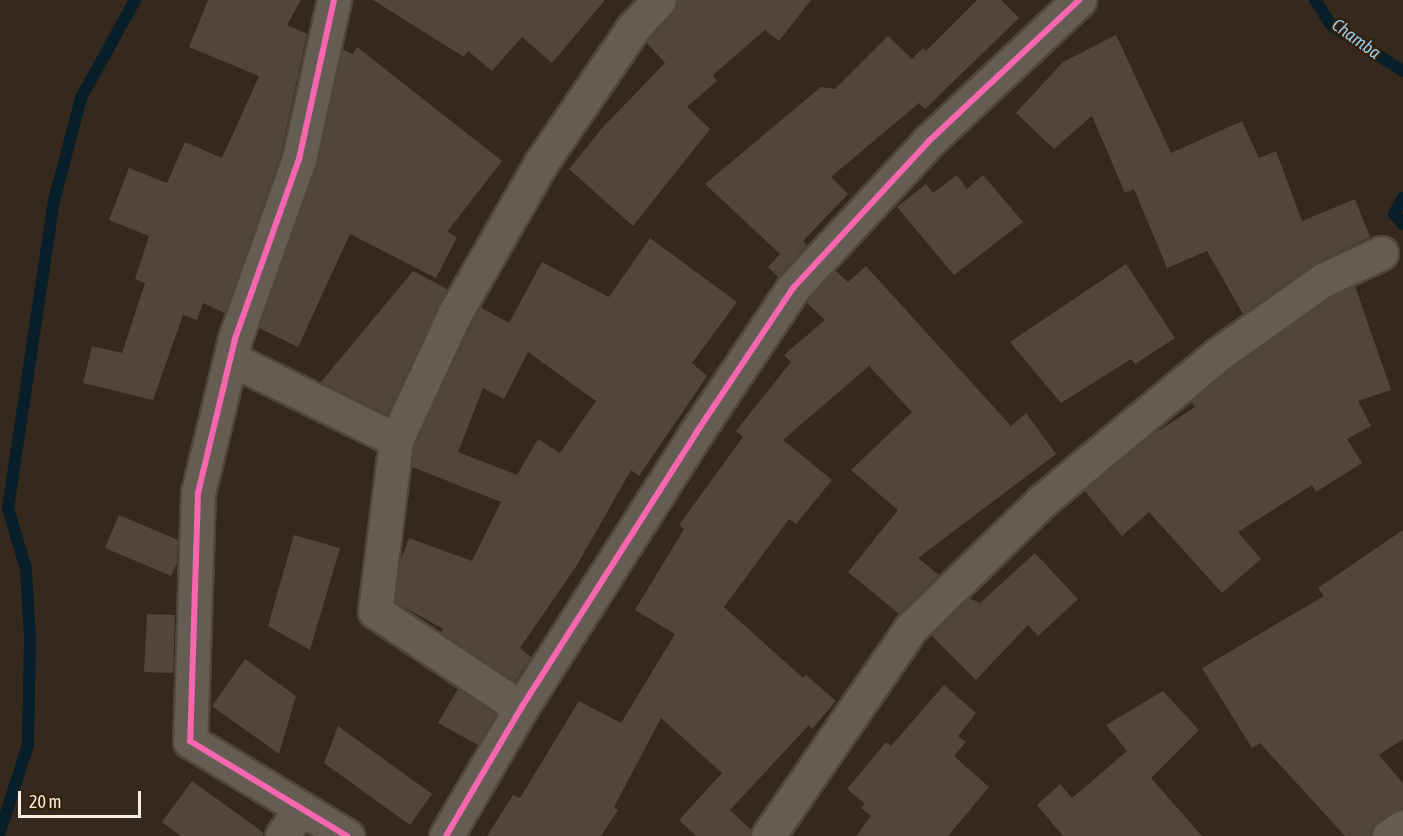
<!DOCTYPE html>
<style>
body{margin:0}
#map{position:relative;width:1403px;height:836px;overflow:hidden;background:#34291c;font-family:"Asap Condensed",sans-serif}
div>[style]{position:absolute}
[style*='--x']{left:calc(var(--x)*1px);top:calc(var(--y)*1px);width:calc(var(--w)*1px);rotate:calc(var(--a)*1deg)}
.stream>*{height:12px;margin:-6px;padding:0 6px;transform-origin:6px;border-radius:6px;background:#081e29}
.building>*{inset:0;background:#50463e}
.roads{filter:drop-shadow(2px 0 #50463c) drop-shadow(-2px 0 #50463c) drop-shadow(0 2px #50463c) drop-shadow(0 -2px #50463c)}
.street>*{height:33px;margin:-16.5px;padding:0 16.5px;transform-origin:16.5px;border-radius:16.5px;background:#655d53}
.cycleway>*{height:6px;margin:-3px;padding:0 3px;transform-origin:3px;border-radius:3px;background:#f766af}
span{translate:-50% -50%;white-space:nowrap;text-align:center;line-height:1.15;-webkit-text-stroke:4.5px #341f07;paint-order:stroke}
.water-label{font-size:18px;color:#97cbeb;font-style:italic}
.scale{position:absolute;left:18px;top:791px;width:123px;height:27px;box-sizing:border-box;border:3px solid #fbeddf;border-top:0;padding-left:8px;font-size:18px;line-height:21px;white-space:nowrap;color:#fbeddf;-webkit-text-stroke:4px #341f07;paint-order:stroke}
</style>
<div id="map">
<div class="stream">
<i style="--x:1315;--y:0;--w:30;--a:57"></i>
<i style="--x:1331;--y:25;--w:85;--a:32.6"></i>
<i style="--x:1403;--y:198;--w:18;--a:119"></i>
<i style="--x:1394;--y:214;--w:13;--a:48"></i>
<i style="--x:0;--y:832;--w:91;--a:-72.2"></i>
<i style="--x:28;--y:745;--w:106;--a:-88.9"></i>
<i style="--x:30;--y:639;--w:70;--a:-93.3"></i>
<i style="--x:26;--y:569;--w:64;--a:-106.4"></i>
<i style="--x:8;--y:508;--w:310;--a:-81.5"></i>
<i style="--x:54;--y:201;--w:106;--a:-75.3"></i>
<i style="--x:81;--y:98;--w:112;--a:-61.1"></i>
</div>
<div class="building">
<i style="clip-path:polygon(208px 0,301px 0,287px 25px,307px 34px,281px 154px,225px 313px,203px 303px,197px 320px,183px 315px,153px 400px,83px 383px,92px 346px,122px 353px,145px 283px,135px 279px,149px 236px,109px 220px,129px 168px,167px 183px,185px 142px,222px 158px,259px 76px,189px 47px)"></i>
<i style="clip-path:polygon(373px 0,605px 0,552px 63px,522px 37px,492px 71px,468px 51px,464px 57px)"></i>
<i style="clip-path:polygon(677px 0,811px 0,779px 41px,765px 30px,713px 75px,717px 81px,687px 107px,710px 129px,633px 226px,569px 169px,604px 126px,665px 63px,646px 42px,673px 13px)"></i>
<i style="clip-path:polygon(977px 0,1001px 0,1019px 18px,925px 109px,919px 103px,831px 177px,848px 194px,803px 241px,807px 245px,778px 277px,768px 267px,780px 254px,705px 184px,821px 87px,835px 89px,888px 36px,912px 59px,923px 48px,926px 51px)"></i>
<i style="clip-path:polygon(1116px 35px,1171px 153px,1242px 121px,1259px 158px,1276px 151px,1302px 221px,1355px 199px,1370px 237px,1312px 265px,1243px 314px,1207px 251px,1167px 268px,1134px 189px,1125px 193px,1092px 116px,1054px 149px,1016px 113px,1063px 62px)"></i>
<i style="clip-path:polygon(357px 47px,502px 161px,447px 232px,457px 237px,436px 278px,350px 234px,298px 347px,259px 328px,317px 165px,342px 49px,353px 54px)"></i>
<i style="clip-path:polygon(957px 175px,967px 189px,983px 175px,1023px 222px,954px 275px,897px 207px,926px 184px,933px 193px)"></i>
<i style="clip-path:polygon(evenodd,650px 238px,737px 302px,692px 363px,707px 376px,639px 476px,631px 470px,577px 565px,520px 648px,531px 657px,515px 682px,441px 632px,443px 629px,395px 602px,400px 562px,409px 538px,472px 561px,501px 502px,412px 467px,414px 445px,480px 307px,509px 323px,542px 262px,609px 297px,650px 238px,528px 352px,596px 401px,560px 453px,538px 439px,517px 475px,458px 452px,483px 388px,504px 399px,528px 352px)"></i>
<i style="clip-path:polygon(1126px 264px,1175px 338px,1135px 364px,1131px 359px,1061px 403px,1010px 342px)"></i>
<i style="clip-path:polygon(866px 266px,1011px 426px,1026px 413px,1056px 454px,918px 558px,939px 575px,899px 614px,848px 572px,898px 510px,851px 470px,912px 412px,869px 366px,783px 440px,832px 480px,796px 524px,789px 519px,724px 607px,803px 678px,806px 675px,836px 701px,812px 729px,809px 725px,730px 810px,751px 830px,750px 836px,696px 836px,679px 820px,722px 773px,661px 718px,614px 807px,618px 810px,601px 836px,487px 836px,513px 795px,520px 798px,579px 701px,621px 723px,675px 634px,635px 610px,684px 529px,679px 525px,743px 437px,736px 431px,791px 362px,784px 355px,825px 320px,806px 302px,808px 300px,835px 270px,848px 282px)"></i>
<i style="clip-path:polygon(413px 271px,447px 289px,387px 415px,321px 382px)"></i>
<i style="clip-path:polygon(1355px 286px,1391px 390px,1358px 401px,1371px 426px,1347px 439px,1362px 463px,1316px 492px,1312px 485px,1238px 532px,1261px 559px,1222px 593px,1149px 512px,1122px 536px,1084px 490px,1143px 441px,1195px 407px,1191px 401px,1221px 376px,1332px 296px)"></i>
<i style="clip-path:polygon(119px 515px,178px 540px,177px 563px,171px 576px,105px 548px)"></i>
<i style="clip-path:polygon(1403px 530px,1403px 739px,1379px 755px,1403px 783px,1403px 808px,1378px 821px,1370px 836px,1345px 836px,1260px 743px,1252px 748px,1202px 668px,1324px 596px,1318px 588px)"></i>
<i style="clip-path:polygon(294px 535px,340px 548px,310px 650px,268px 626px)"></i>
<i style="clip-path:polygon(1035px 553px,1078px 599px,1038px 636px,1028px 625px,976px 680px,931px 635px,969px 598px,980px 603px)"></i>
<i style="clip-path:polygon(147px 614px,175px 615px,173px 673px,144px 672px)"></i>
<i style="clip-path:polygon(245px 659px,296px 696px,279px 754px,212px 706px)"></i>
<i style="clip-path:polygon(944px 685px,976px 713px,958px 736px,966px 742px,954px 756px,989px 787px,948px 836px,856px 836px,871px 816px,861px 808px,865px 804px,847px 789px,886px 742px,891px 746px)"></i>
<i style="clip-path:polygon(458px 689px,496px 714px,478px 745px,438px 723px)"></i>
<i style="clip-path:polygon(1163px 691px,1199px 730px,1151px 778px,1202px 836px,1063px 836px,1037px 805px,1060px 784px,1072px 798px,1127px 751px,1106px 725px)"></i>
<i style="clip-path:polygon(338px 726px,432px 794px,410px 825px,324px 763px)"></i>
<i style="clip-path:polygon(192px 781px,264px 833px,263px 836px,181px 836px,162px 822px)"></i>
</div>
<div class="roads">
<div class="street">
<i style="--x:334;--y:0;--w:163;--a:102.4"></i>
<i style="--x:299;--y:159;--w:191;--a:109.6"></i>
<i style="--x:235;--y:339;--w:158;--a:103.5"></i>
<i style="--x:198;--y:493;--w:248;--a:91.8"></i>
<i style="--x:190;--y:741;--w:184;--a:31.2"></i>
<i style="--x:231;--y:359;--w:184;--a:26.1"></i>
<i style="--x:521;--y:708;--w:175;--a:-146.4"></i>
<i style="--x:375;--y:611;--w:172;--a:-83"></i>
<i style="--x:396;--y:440;--w:138;--a:-65.1"></i>
<i style="--x:454;--y:315;--w:175;--a:-60.2"></i>
<i style="--x:541;--y:163;--w:163;--a:-55.7"></i>
<i style="--x:633;--y:28;--w:38;--a:-47"></i>
<i style="--x:282;--y:836;--w:34;--a:-56"></i>
<i style="--x:446;--y:836;--w:148;--a:-59.6"></i>
<i style="--x:521;--y:708;--w:326;--a:-57.5"></i>
<i style="--x:696;--y:433;--w:174;--a:-56.2"></i>
<i style="--x:793;--y:288;--w:200;--a:-47.2"></i>
<i style="--x:929;--y:141;--w:206;--a:-43.2"></i>
<i style="--x:768;--y:836;--w:252;--a:-55.5"></i>
<i style="--x:911;--y:628;--w:182;--a:-44.1"></i>
<i style="--x:1042;--y:501;--w:228;--a:-39.8"></i>
<i style="--x:1217;--y:355;--w:130;--a:-35.3"></i>
<i style="--x:1323;--y:280;--w:64;--a:-25"></i>
<i style="--x:1389;--y:836;--w:17;--a:-33"></i>
</div>
</div>
<div class="cycleway">
<i style="--x:334;--y:0;--w:163;--a:102.4"></i>
<i style="--x:299;--y:159;--w:191;--a:109.6"></i>
<i style="--x:235;--y:339;--w:158;--a:103.5"></i>
<i style="--x:198;--y:493;--w:248;--a:91.8"></i>
<i style="--x:190;--y:741;--w:184;--a:31.2"></i>
<i style="--x:446;--y:836;--w:148;--a:-59.6"></i>
<i style="--x:521;--y:708;--w:326;--a:-57.5"></i>
<i style="--x:696;--y:433;--w:174;--a:-56.2"></i>
<i style="--x:793;--y:288;--w:200;--a:-47.2"></i>
<i style="--x:929;--y:141;--w:206;--a:-43.2"></i>
</div>
<div class="water-label">
<span style="left:1356px;top:39px;rotate:36deg">Chamba</span>
</div>
<div class="scale">20 m</div>
</div>
